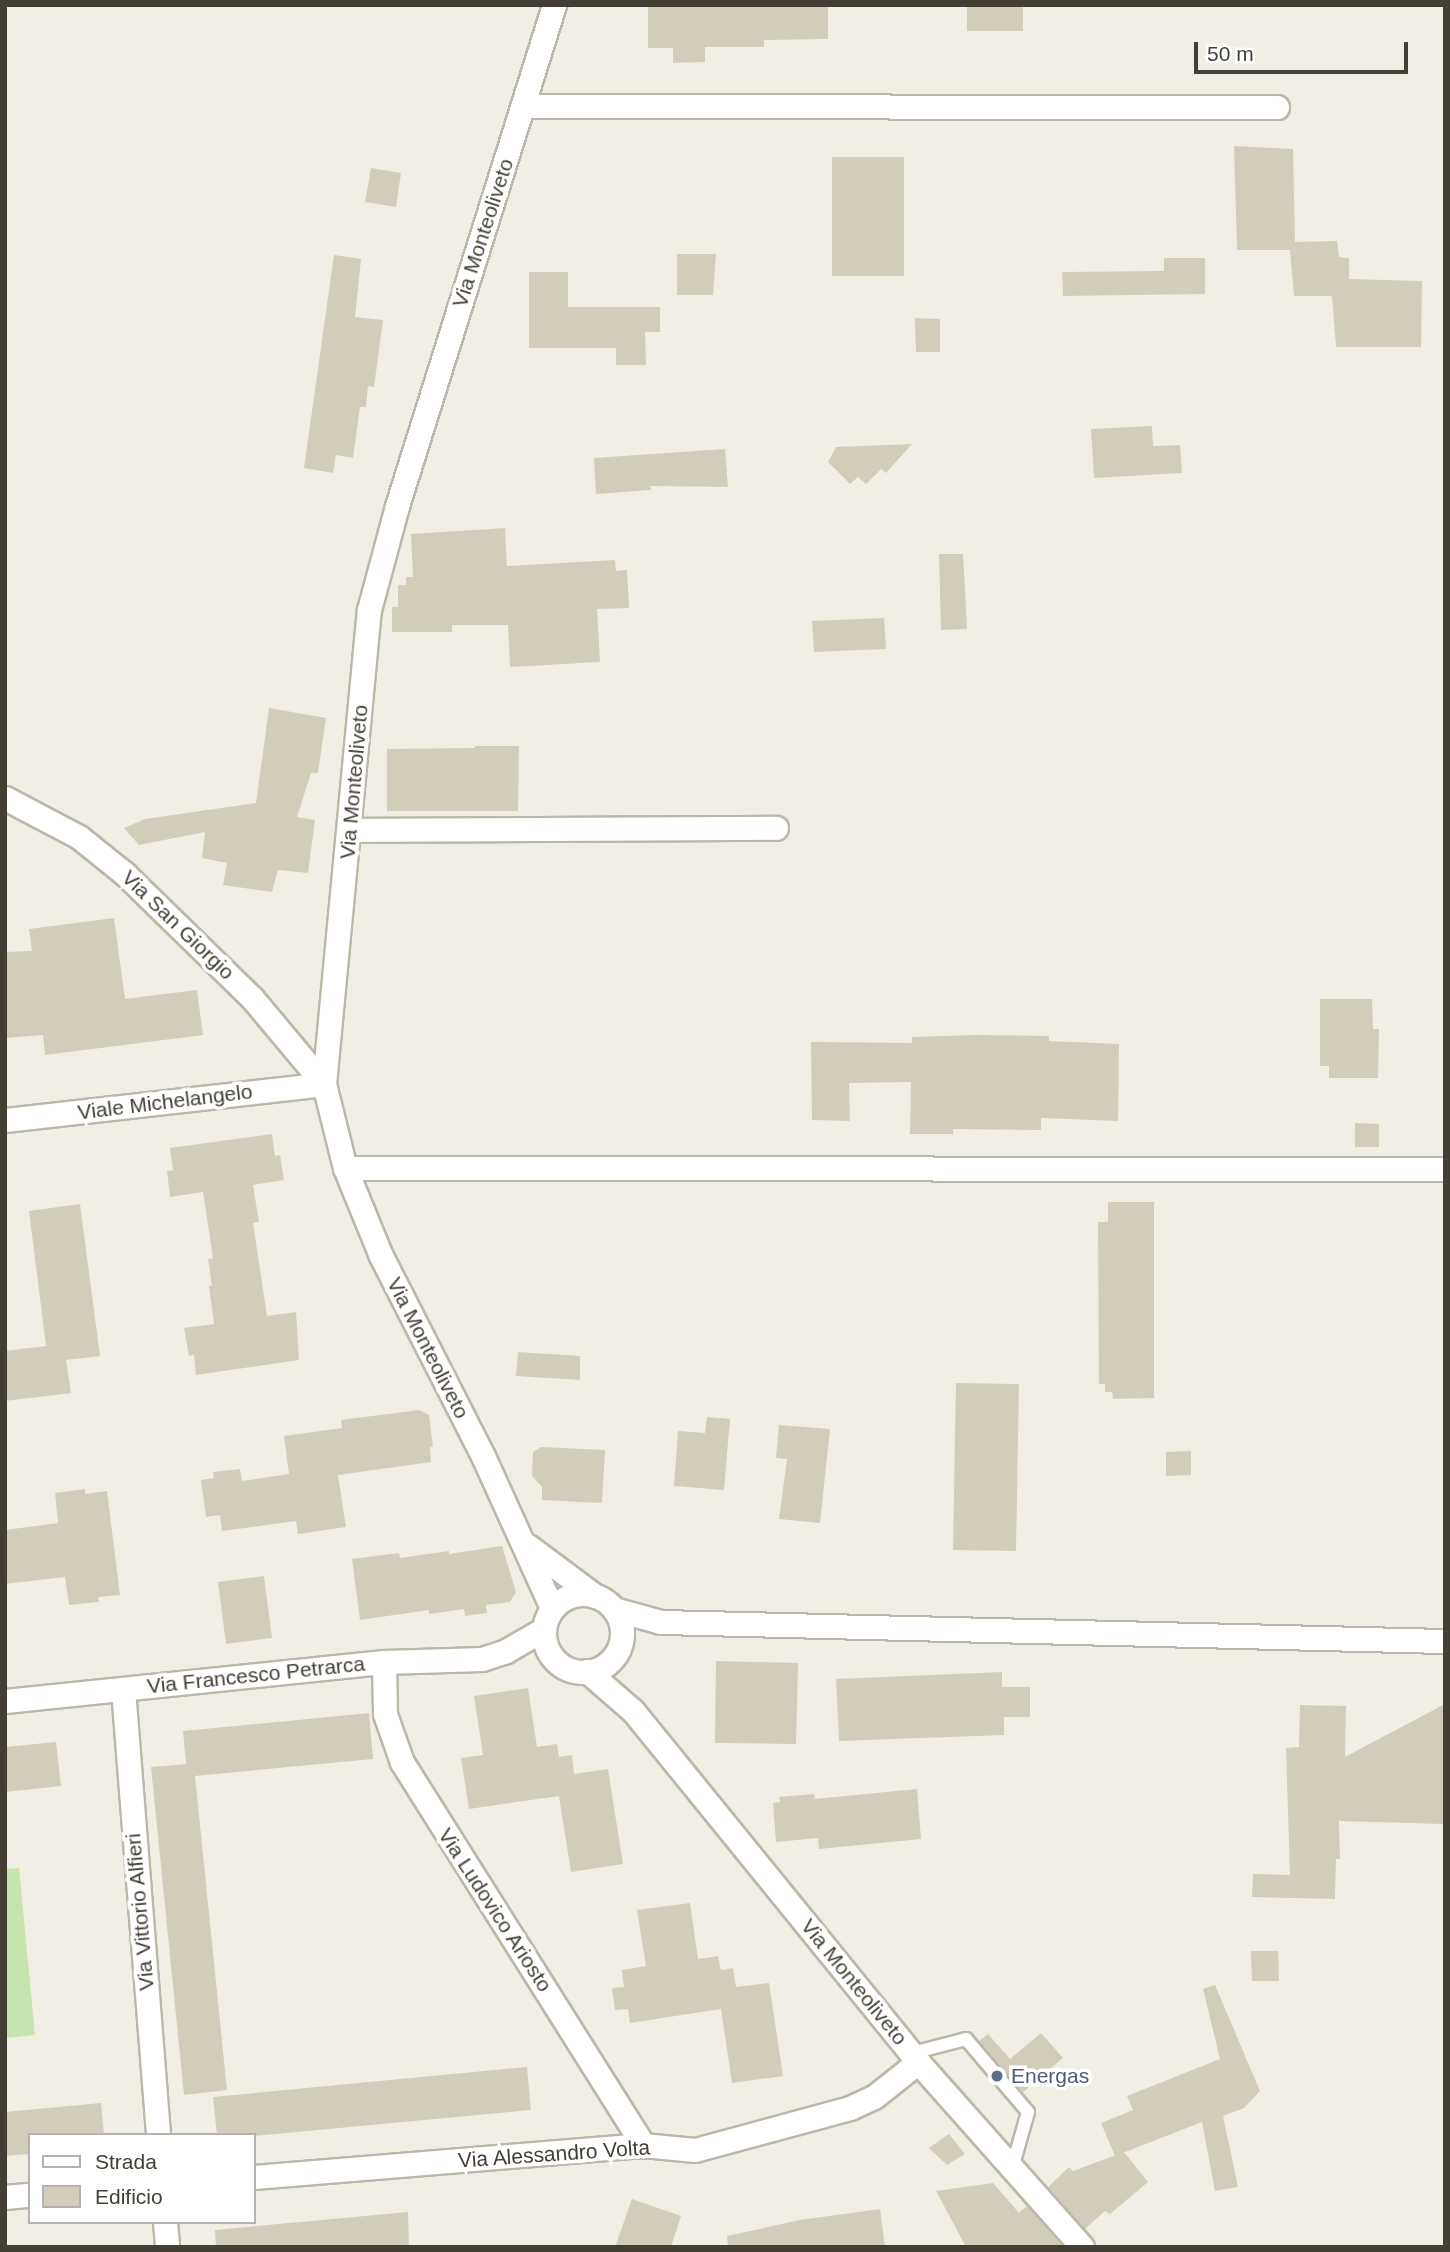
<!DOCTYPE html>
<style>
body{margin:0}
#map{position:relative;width:1450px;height:2252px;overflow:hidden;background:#f1efe5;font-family:Helvetica,sans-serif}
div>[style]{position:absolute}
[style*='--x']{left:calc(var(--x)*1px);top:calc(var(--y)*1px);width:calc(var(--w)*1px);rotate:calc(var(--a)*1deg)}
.green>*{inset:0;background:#c7e4af}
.building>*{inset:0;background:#d2ccbb}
.roads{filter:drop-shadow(2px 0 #bcb7a8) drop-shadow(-2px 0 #bcb7a8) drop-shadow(0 2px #bcb7a8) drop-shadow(0 -2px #bcb7a8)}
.lane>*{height:12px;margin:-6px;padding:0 6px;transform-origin:6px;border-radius:6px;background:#fff}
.street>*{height:23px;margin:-11.5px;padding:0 11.5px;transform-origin:11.5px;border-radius:11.5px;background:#fff}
.street>.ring{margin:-11.5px;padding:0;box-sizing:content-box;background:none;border:23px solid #fff;border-radius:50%}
.dots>*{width:19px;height:19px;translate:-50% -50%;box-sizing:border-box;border:4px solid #fff;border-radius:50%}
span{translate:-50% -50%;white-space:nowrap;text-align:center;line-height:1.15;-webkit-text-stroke:7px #fff;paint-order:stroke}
.street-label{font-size:21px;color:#433f35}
.service-label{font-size:21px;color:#4e5e75}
.left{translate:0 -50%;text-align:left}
.frame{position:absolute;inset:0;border:7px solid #433f35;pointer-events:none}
.legend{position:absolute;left:28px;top:2133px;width:228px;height:91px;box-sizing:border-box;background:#fff;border:2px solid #b4b2ae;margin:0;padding:9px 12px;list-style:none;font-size:21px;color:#433f35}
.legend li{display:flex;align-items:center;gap:14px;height:35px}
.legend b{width:35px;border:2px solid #b4b2ae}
.scale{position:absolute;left:1194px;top:42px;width:214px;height:32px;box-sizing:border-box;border:4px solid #433f35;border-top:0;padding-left:9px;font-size:21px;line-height:24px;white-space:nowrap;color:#433f35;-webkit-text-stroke:5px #fff;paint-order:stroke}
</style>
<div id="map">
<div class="green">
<i style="clip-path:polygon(19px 1868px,35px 2035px,5px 2038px,5px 1869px)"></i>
</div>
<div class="building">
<i style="clip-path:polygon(648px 5px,828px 5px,828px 39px,764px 40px,764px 47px,705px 47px,705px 62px,673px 63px,673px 48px,648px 48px)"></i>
<i style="clip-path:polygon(967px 5px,1023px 5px,1023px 31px,967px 31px)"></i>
<i style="clip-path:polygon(1234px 146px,1293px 149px,1295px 242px,1337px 241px,1339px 257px,1349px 258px,1349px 279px,1422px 281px,1421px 347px,1336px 347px,1332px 296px,1294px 296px,1290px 250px,1237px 250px)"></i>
<i style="clip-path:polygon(832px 157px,904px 157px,904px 276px,832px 276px)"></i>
<i style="clip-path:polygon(371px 168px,401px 173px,396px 207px,365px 202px)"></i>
<i style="clip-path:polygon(677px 254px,716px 254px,713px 295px,677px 295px)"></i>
<i style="clip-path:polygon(334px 255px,361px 259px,355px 317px,383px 320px,374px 387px,368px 386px,366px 407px,360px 407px,353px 458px,336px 455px,333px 473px,304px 468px)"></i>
<i style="clip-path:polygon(1164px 258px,1205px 258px,1205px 294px,1063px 296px,1062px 272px,1164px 271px)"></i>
<i style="clip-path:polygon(529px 272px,568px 272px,568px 307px,660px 307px,660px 332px,645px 332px,646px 365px,616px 365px,616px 348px,529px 348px)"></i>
<i style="clip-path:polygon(915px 318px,940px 319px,940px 352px,916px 352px)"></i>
<i style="clip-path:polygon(1152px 426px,1153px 446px,1180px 445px,1182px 473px,1094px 478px,1091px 429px)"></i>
<i style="clip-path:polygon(912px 444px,886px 473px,881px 469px,866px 484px,858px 477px,850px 484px,828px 462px,836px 447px)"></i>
<i style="clip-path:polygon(725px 449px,728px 487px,650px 486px,651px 490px,596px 494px,594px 458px)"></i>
<i style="clip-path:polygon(505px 528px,507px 566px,615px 560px,616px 571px,627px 570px,629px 608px,597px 609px,600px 662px,510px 667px,508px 625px,452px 625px,452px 632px,392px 632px,392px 607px,398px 607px,398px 585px,406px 585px,406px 577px,413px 577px,411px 534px)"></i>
<i style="clip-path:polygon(939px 554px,963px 554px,967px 629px,941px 630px)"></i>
<i style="clip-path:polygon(884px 618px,886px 649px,814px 652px,812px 621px)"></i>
<i style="clip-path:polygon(269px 708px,326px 718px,318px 773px,311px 773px,297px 817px,315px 820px,308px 873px,278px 870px,272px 892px,223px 885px,227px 863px,202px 858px,205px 832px,139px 845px,124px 828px,145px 819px,256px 803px)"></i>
<i style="clip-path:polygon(475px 746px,519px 746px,518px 811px,387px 811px,387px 749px,475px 748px)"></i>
<i style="clip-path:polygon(114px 918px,125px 999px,197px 990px,203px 1035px,45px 1055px,43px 1035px,5px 1038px,5px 952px,32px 951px,29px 929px)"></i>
<i style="clip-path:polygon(1320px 999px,1372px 999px,1373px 1029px,1379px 1029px,1378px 1078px,1329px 1078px,1329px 1066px,1320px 1066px)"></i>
<i style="clip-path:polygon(976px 1035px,1049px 1036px,1049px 1041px,1119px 1044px,1118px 1121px,1041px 1118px,1041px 1130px,953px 1129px,953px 1134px,910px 1134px,911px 1082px,849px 1083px,850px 1121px,812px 1120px,811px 1042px,912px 1043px,912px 1037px)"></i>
<i style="clip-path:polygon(1355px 1123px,1379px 1124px,1379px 1147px,1355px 1147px)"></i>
<i style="clip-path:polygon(272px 1134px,275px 1156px,280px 1155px,284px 1180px,253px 1185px,259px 1222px,253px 1223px,267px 1316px,296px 1312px,299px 1360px,196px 1375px,194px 1355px,189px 1356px,184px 1328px,214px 1324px,209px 1286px,212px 1286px,208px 1259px,213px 1258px,203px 1192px,170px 1197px,167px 1171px,173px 1170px,170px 1148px)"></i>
<i style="clip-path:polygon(1108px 1202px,1154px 1202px,1154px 1398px,1113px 1399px,1112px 1392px,1105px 1392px,1105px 1384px,1099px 1384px,1098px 1222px,1108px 1222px)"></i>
<i style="clip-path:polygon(80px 1204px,100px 1356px,66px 1360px,71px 1393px,5px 1401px,5px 1351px,46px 1346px,29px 1211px)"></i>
<i style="clip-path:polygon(518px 1352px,580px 1356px,580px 1380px,516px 1376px)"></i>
<i style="clip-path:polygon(956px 1383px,1019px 1384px,1016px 1551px,953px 1550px)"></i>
<i style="clip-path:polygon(419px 1410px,429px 1415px,433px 1447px,430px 1447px,431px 1462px,338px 1475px,346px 1527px,298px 1534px,296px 1521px,222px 1531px,220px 1515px,206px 1517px,201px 1480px,214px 1478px,213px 1472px,240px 1469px,242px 1481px,289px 1474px,284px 1436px,342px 1428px,341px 1420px)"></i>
<i style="clip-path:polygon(707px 1417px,730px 1419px,724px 1490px,674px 1486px,678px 1431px,705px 1433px)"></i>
<i style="clip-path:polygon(779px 1425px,830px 1429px,820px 1523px,779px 1519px,787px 1459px,776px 1458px)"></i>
<i style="clip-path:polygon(541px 1447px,605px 1450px,602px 1503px,542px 1500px,542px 1487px,532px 1476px,533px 1452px)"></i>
<i style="clip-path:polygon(1191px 1451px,1191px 1475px,1166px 1476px,1166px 1452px)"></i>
<i style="clip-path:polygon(85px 1489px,85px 1494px,107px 1491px,120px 1595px,98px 1597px,99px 1602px,69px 1605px,65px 1577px,5px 1584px,5px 1530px,58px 1523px,55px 1493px)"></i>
<i style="clip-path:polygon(502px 1546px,516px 1592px,510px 1602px,486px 1605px,487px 1613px,465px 1616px,464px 1609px,429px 1614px,429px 1610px,360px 1620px,352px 1559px,399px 1553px,400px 1558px,449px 1551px,449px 1554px)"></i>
<i style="clip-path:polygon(264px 1576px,272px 1638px,226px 1644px,218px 1582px)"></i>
<i style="clip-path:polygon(716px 1661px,798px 1663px,796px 1744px,715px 1743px)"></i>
<i style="clip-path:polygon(1002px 1672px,1002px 1687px,1030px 1687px,1030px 1717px,1004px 1717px,1004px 1735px,839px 1741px,836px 1679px)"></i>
<i style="clip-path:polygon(528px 1688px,537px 1747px,557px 1744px,559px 1757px,572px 1755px,574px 1774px,608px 1769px,623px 1864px,571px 1872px,559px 1796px,469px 1809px,461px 1758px,483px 1755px,474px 1696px)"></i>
<i style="clip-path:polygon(1445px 1704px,1443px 1824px,1339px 1821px,1340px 1859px,1336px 1859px,1335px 1899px,1252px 1897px,1253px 1874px,1290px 1875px,1286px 1748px,1299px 1747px,1300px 1705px,1346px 1706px,1345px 1757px)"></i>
<i style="clip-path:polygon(369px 1713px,373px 1759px,195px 1776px,227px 2090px,184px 2095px,151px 1767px,186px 1764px,183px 1731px)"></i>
<i style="clip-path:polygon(56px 1742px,61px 1786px,5px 1792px,5px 1747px)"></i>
<i style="clip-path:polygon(917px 1789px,921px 1839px,819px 1849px,818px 1838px,776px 1842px,773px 1803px,780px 1802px,779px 1797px,814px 1794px,815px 1799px)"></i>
<i style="clip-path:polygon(690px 1903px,698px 1959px,718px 1956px,721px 1970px,733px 1968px,736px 1987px,769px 1983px,783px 2076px,732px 2083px,721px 2009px,630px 2023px,628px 2009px,615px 2010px,612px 1988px,624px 1987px,622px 1970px,646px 1966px,637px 1910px)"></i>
<i style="clip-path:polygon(1251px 1951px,1278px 1951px,1279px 1981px,1252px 1981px)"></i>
<i style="clip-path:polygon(1215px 1985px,1260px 2091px,1244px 2108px,1223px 2116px,1238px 2187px,1215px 2191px,1202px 2122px,1115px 2156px,1101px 2123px,1133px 2110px,1127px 2096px,1220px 2059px,1203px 1989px)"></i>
<i style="clip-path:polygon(1041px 2033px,1063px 2058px,1023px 2092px,979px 2041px,988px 2034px,1010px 2059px)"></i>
<i style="clip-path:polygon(527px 2067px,531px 2110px,254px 2136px,217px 2135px,213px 2097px)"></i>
<i style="clip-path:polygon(101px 2103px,104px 2135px,30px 2135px,30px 2154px,5px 2156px,5px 2112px)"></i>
<i style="clip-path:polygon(949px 2134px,965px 2154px,947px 2165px,929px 2148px)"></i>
<i style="clip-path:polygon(1124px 2152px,1148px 2182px,1110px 2214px,1105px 2211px,1085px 2229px,1048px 2187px,1069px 2167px,1073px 2171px)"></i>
<i style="clip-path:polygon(993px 2183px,1019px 2213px,1027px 2206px,1063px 2247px,966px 2247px,936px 2191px)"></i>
<i style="clip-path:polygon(632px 2199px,681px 2216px,671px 2247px,615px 2247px)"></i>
<i style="clip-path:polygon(880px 2209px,885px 2247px,728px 2247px,727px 2236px,800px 2220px)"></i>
<i style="clip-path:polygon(408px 2212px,409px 2247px,216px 2247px,215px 2230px)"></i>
</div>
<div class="roads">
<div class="lane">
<i style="--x:912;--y:2053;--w:56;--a:-14.5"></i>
<i style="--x:966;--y:2039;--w:96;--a:49.7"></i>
<i style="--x:1028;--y:2112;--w:58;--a:105.9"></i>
</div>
<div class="street">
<i style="--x:523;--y:106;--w:754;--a:0.08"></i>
<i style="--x:5;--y:798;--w:84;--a:27.8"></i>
<i style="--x:79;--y:837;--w:59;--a:38.8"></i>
<i style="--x:125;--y:874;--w:177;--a:44.3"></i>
<i style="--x:252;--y:998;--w:112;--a:50.1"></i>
<i style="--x:350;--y:830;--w:426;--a:-0.3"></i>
<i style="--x:5;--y:1120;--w:321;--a:-6.4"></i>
<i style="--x:345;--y:1168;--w:1100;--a:0.05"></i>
<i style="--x:528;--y:1546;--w:84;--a:36.7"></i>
<i class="ring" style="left:544px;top:1594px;width:55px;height:55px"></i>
<i style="--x:552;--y:1608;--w:167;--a:-114.4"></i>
<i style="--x:483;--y:1456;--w:225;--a:-117"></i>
<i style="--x:381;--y:1256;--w:95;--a:-112.2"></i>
<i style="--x:345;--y:1168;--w:87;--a:-104"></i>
<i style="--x:324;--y:1084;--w:476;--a:-84.6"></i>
<i style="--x:369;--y:610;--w:108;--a:-74.9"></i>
<i style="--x:397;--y:506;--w:525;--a:-72.6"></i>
<i style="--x:614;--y:1609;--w:49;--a:15.5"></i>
<i style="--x:661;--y:1622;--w:784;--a:1.39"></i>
<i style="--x:384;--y:1662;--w:52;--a:88.9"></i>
<i style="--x:385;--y:1714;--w:51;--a:70.5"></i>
<i style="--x:402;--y:1762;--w:453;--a:57.8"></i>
<i style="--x:587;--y:1671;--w:61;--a:41"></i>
<i style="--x:633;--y:1711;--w:452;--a:50.9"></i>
<i style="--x:918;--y:2062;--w:247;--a:48.4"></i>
<i style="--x:123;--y:1689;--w:447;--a:85.5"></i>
<i style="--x:5;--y:1701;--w:381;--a:-5.9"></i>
<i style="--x:384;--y:1662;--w:98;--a:-1.8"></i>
<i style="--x:482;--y:1659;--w:25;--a:-18"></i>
<i style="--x:506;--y:1651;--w:44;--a:-30.1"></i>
<i style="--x:254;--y:2177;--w:390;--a:-4.7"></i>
<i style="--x:643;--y:2145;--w:52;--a:5.5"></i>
<i style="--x:695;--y:2150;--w:161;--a:-15.2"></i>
<i style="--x:850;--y:2108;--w:26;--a:-25"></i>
<i style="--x:874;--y:2097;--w:56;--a:-38.5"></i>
<i style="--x:5;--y:2197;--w:25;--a:-5"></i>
<i style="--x:165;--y:2222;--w:25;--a:85"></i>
</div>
</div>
<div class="dots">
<i style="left:997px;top:2076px;background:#5c6f8a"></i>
</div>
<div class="street-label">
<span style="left:483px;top:233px;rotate:-72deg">Via Monteoliveto</span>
<span style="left:354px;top:782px;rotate:-85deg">Via Monteoliveto</span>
<span style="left:178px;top:925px;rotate:44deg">Via San Giorgio</span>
<span style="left:165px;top:1102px;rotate:-7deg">Viale Michelangelo</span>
<span style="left:428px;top:1348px;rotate:63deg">Via Monteoliveto</span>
<span style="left:256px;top:1675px;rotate:-6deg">Via Francesco Petrarca</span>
<span style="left:495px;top:1910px;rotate:57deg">Via Ludovico Ariosto</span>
<span style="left:140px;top:1912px;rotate:-95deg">Via Vittorio Alfieri</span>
<span style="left:854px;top:1982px;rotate:51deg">Via Monteoliveto</span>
<span style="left:554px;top:2154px;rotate:-4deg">Via Alessandro Volta</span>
</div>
<div class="service-label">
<span class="left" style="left:1011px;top:2076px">Energas</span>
</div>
<div class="frame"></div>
<ul class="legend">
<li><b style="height:9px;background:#fff"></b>Strada</li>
<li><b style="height:19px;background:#d2ccbb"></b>Edificio</li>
</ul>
<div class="scale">50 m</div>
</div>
